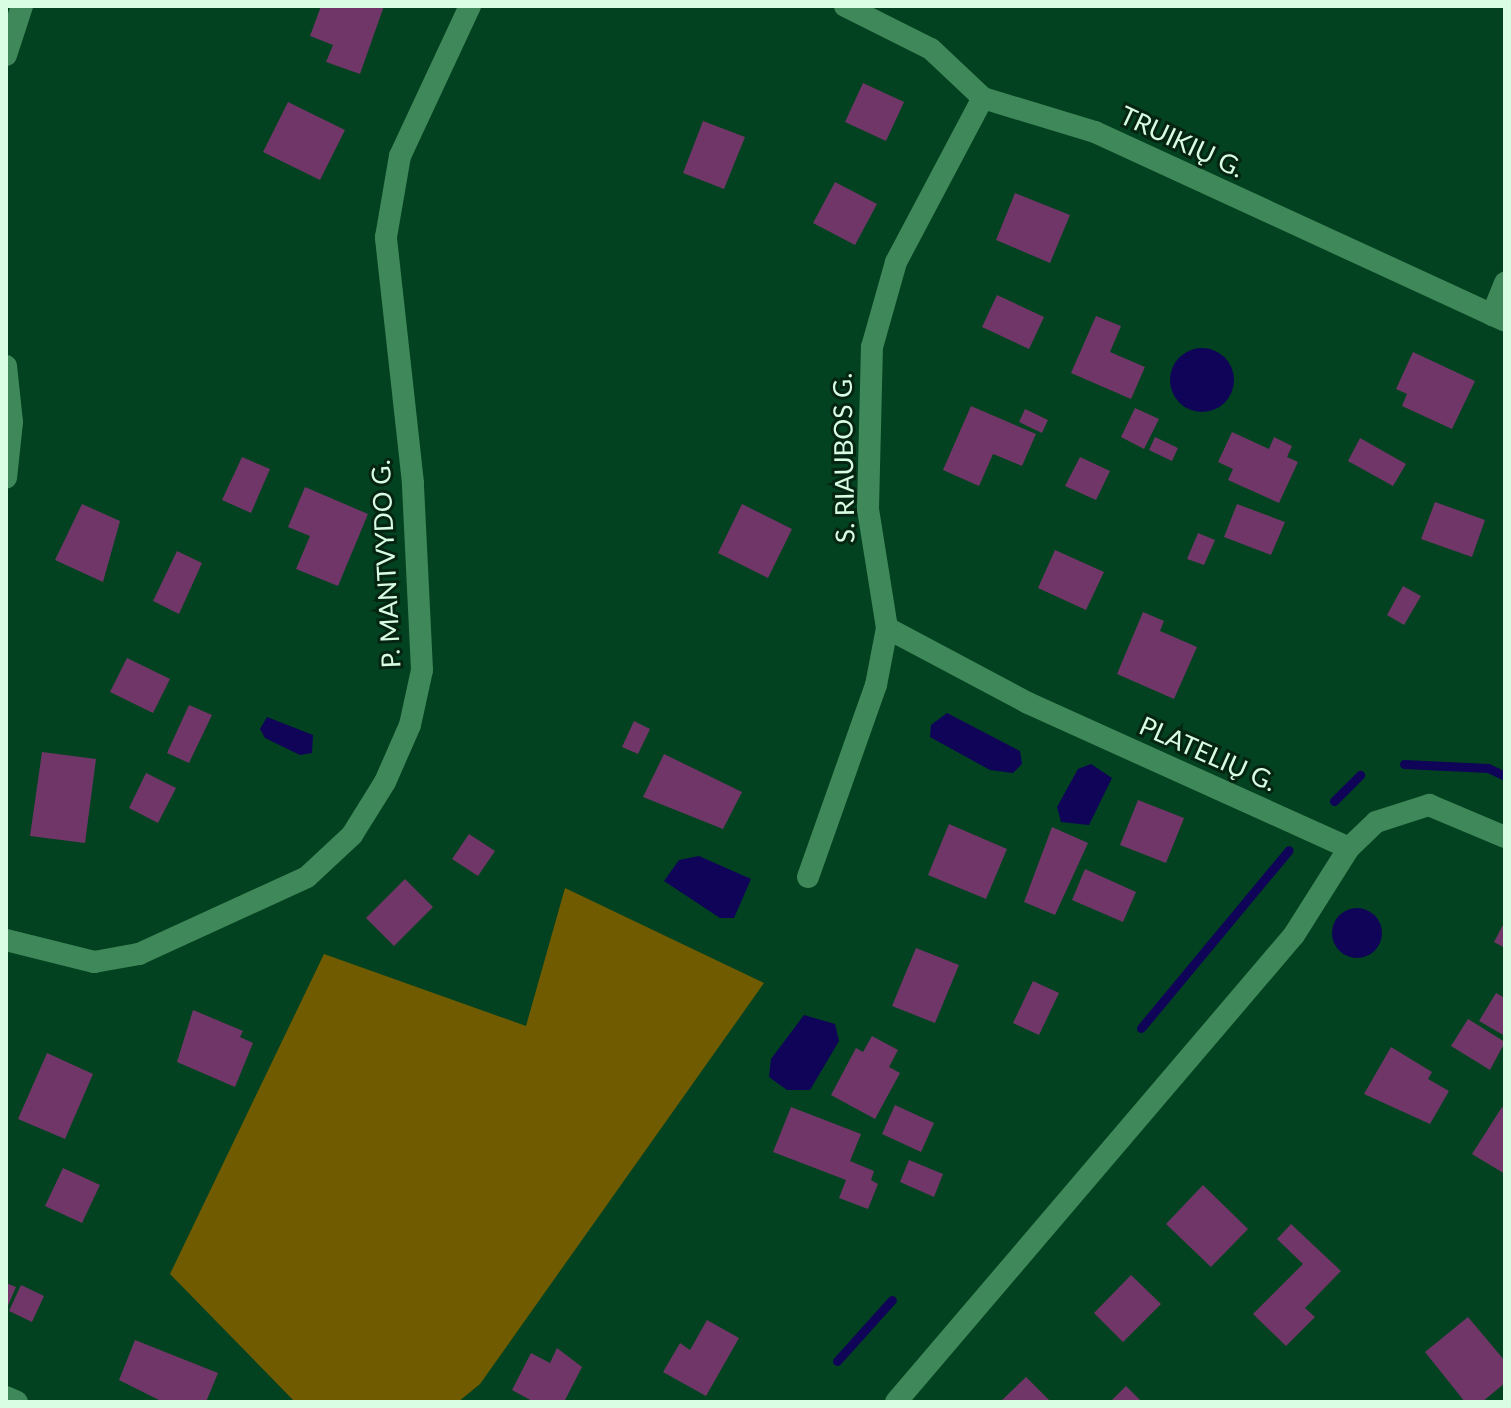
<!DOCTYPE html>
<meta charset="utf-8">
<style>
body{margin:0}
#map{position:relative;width:1511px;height:1408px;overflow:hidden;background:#034220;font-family:Lato,sans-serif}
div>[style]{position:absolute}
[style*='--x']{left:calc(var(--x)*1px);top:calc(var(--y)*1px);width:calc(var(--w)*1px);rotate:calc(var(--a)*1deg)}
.green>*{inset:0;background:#705b00}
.water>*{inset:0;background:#0f0458}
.round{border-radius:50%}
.stream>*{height:9px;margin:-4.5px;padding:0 4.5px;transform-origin:4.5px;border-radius:4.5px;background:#0f0458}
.building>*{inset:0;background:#703667}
.minor>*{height:22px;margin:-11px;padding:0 11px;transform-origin:11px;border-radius:11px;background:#3f8859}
span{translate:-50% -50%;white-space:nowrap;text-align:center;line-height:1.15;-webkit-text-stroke:6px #052411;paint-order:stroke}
.street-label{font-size:26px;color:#d8fde2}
.frame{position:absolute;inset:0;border:8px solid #d8fde2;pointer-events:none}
</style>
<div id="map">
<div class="green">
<i style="clip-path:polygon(565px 888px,764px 983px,480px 1384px,458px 1402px,295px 1402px,170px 1274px,324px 954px,526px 1026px)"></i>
</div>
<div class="water">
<i class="round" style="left:1170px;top:348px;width:64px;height:64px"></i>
<i style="clip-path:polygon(947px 713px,1020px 751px,1022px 764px,1013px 773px,990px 770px,930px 737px,931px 725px)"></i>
<i style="clip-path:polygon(267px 717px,313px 735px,312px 753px,300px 755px,265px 738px,260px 729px)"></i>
<i style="clip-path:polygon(1091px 764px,1112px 778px,1089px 825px,1061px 822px,1057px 807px,1078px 769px)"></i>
<i style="clip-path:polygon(699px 856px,751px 879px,734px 918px,720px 918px,664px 881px,679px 860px)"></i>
<i class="round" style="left:1332px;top:908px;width:50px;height:50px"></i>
<i style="clip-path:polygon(804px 1015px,835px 1024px,839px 1041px,810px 1090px,787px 1090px,769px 1077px,771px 1059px)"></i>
</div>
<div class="stream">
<i style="--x:1404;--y:764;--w:84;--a:2.7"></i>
<i style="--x:1488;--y:768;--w:19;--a:25"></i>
<i style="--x:1334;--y:801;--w:37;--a:-45"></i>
<i style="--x:1141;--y:1028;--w:231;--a:-50.3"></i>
<i style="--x:837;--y:1361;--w:82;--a:-48"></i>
</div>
<div class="building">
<i style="clip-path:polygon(321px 6px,384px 6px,360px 74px,326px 62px,333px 45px,310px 36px)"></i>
<i style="clip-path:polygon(863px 83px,904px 102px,886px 141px,845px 122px)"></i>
<i style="clip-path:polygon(288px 102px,345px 130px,320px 180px,263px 152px)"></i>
<i style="clip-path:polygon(703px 121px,745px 137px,724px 189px,683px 173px)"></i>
<i style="clip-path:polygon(835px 182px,877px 204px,855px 245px,813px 223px)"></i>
<i style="clip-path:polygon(1015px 193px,1070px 215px,1050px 263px,996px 240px)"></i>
<i style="clip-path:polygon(997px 295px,1044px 317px,1029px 349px,982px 327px)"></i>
<i style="clip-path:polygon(1096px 316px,1121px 326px,1110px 352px,1145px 367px,1131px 399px,1071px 373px)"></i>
<i style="clip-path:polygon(1413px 352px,1475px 381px,1452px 429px,1402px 406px,1407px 394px,1396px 389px)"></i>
<i style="clip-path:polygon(971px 406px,1036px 434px,1022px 466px,993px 454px,979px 486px,943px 470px)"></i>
<i style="clip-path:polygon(1135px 408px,1159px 419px,1144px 449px,1121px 437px)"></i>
<i style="clip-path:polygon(1025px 409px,1048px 420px,1042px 433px,1019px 422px)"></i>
<i style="clip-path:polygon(1232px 432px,1269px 449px,1274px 437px,1292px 446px,1287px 457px,1298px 462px,1279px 503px,1228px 480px,1233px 469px,1218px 462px)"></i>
<i style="clip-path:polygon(1155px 437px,1178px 448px,1172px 461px,1149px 450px)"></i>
<i style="clip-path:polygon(1360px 438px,1406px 464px,1393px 486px,1348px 461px)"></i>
<i style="clip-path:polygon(242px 457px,270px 469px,251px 513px,222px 500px)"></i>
<i style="clip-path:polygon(1080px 457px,1110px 471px,1096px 500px,1065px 486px)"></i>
<i style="clip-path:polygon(305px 487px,368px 514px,338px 586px,296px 569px,310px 536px,288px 527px)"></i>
<i style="clip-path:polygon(1435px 502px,1485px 520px,1472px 557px,1421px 539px)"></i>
<i style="clip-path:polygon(82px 504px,120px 521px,103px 582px,55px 560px)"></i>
<i style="clip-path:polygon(742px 504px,792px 529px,768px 578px,718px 553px)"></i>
<i style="clip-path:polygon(1237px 504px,1285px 522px,1271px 555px,1224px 537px)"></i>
<i style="clip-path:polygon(1198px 533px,1215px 540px,1204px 565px,1187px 559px)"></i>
<i style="clip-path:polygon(1055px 550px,1104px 572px,1086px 610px,1038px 588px)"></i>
<i style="clip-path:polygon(177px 551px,202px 563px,179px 614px,153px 601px)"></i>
<i style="clip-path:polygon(1403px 586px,1421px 596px,1404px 625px,1387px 615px)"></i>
<i style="clip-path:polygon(1143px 612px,1164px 621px,1160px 631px,1197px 647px,1174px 699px,1117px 674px)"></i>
<i style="clip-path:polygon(127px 658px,170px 679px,153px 713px,110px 692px)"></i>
<i style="clip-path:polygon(189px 705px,212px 715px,189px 763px,167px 753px)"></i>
<i style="clip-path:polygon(634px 721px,650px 729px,638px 754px,622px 747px)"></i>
<i style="clip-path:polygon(42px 752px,96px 759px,85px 843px,30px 836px)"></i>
<i style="clip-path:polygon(664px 754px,742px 792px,723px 829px,643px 797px)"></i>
<i style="clip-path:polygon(146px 773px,176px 788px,158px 823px,129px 808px)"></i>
<i style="clip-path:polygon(1138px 800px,1184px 818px,1166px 863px,1120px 845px)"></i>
<i style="clip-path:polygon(949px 824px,1007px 849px,986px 899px,928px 875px)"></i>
<i style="clip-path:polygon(1052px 827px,1088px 843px,1055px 915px,1024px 902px)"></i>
<i style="clip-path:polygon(469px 834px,495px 851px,478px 876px,452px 859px)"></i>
<i style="clip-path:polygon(1085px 869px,1136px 892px,1123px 922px,1072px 900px)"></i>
<i style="clip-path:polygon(405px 879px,433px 907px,394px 946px,366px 918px)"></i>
<i style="clip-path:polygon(1505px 921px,1505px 948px,1494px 942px)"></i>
<i style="clip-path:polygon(916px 948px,959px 965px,935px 1023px,892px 1006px)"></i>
<i style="clip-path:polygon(1033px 981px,1059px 993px,1039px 1035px,1013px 1023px)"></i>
<i style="clip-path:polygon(1496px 993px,1505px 998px,1505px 1036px,1479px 1021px)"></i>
<i style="clip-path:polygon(193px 1010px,243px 1031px,240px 1037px,253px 1043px,235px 1087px,177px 1062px)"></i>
<i style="clip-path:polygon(1468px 1019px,1505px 1042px,1490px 1070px,1451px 1046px)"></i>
<i style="clip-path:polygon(872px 1036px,898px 1050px,889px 1067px,900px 1073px,875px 1119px,831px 1095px,856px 1048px,863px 1052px)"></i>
<i style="clip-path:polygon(1391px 1047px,1432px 1072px,1428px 1079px,1449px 1091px,1430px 1124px,1364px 1094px)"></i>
<i style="clip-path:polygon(47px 1053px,93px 1074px,65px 1139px,18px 1119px)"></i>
<i style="clip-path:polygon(895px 1105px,934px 1123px,921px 1152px,882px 1134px)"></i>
<i style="clip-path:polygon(791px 1107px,861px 1134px,850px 1161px,874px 1171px,871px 1180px,878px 1184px,868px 1209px,839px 1198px,846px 1180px,773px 1152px)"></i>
<i style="clip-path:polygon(1502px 1107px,1505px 1109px,1505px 1174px,1472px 1154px)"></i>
<i style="clip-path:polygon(909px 1160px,943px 1174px,934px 1197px,900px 1182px)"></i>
<i style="clip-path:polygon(63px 1168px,100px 1185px,82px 1223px,45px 1206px)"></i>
<i style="clip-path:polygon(1203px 1185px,1248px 1229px,1211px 1267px,1166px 1224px)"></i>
<i style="clip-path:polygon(1291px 1224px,1341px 1271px,1305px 1308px,1315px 1317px,1286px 1346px,1253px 1314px,1303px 1264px,1277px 1239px)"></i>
<i style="clip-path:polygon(1131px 1275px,1161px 1304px,1123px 1342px,1094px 1313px)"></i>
<i style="clip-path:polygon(6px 1283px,16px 1287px,6px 1310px)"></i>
<i style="clip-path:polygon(21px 1285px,44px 1296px,32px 1322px,9px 1311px)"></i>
<i style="clip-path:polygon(1468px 1317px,1505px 1361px,1505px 1383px,1482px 1402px,1465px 1402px,1425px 1352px)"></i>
<i style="clip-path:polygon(707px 1320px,739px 1338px,706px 1396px,663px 1372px,680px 1343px,690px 1350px)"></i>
<i style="clip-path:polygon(135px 1340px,218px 1373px,206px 1402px,163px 1402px,119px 1380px)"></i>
<i style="clip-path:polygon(557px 1348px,582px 1367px,564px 1402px,534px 1402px,512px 1390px,531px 1353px,550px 1363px)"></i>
<i style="clip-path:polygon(1026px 1377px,1051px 1402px,1000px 1402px)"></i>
<i style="clip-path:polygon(1126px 1386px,1142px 1402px,1110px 1402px)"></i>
</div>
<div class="minor">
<i style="--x:845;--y:6;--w:96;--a:26.6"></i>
<i style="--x:931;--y:49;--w:71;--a:43.3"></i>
<i style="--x:983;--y:98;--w:117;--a:16.9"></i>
<i style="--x:1095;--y:132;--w:451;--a:24.7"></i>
<i style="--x:6;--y:55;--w:52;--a:-71.9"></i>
<i style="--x:1492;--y:315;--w:35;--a:-68"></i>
<i style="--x:6;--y:366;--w:56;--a:83.9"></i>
<i style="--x:12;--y:422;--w:56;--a:96.1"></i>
<i style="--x:887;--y:628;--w:160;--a:28"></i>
<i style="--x:1028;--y:703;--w:352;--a:24.3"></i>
<i style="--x:1349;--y:848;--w:37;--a:-44"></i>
<i style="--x:1376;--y:822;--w:56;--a:-17.8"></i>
<i style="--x:1429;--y:805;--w:82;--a:22.8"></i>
<i style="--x:808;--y:877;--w:204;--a:-70.5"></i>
<i style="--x:876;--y:685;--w:58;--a:-79.1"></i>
<i style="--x:887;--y:628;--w:121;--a:-99.1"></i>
<i style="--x:868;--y:509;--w:162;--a:-88.6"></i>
<i style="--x:872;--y:347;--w:88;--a:-74.2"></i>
<i style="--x:896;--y:262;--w:186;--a:-62.1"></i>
<i style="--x:6;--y:940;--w:91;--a:14"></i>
<i style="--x:94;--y:962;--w:46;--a:-10.1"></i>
<i style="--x:139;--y:954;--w:185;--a:-24.6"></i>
<i style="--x:307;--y:877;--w:62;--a:-43"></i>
<i style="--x:352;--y:835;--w:62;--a:-58.1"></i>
<i style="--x:385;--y:782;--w:62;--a:-66.3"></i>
<i style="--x:410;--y:725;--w:56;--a:-77.7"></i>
<i style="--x:422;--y:670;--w:187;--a:-92.8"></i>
<i style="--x:413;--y:483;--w:247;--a:-96.3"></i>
<i style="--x:386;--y:237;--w:82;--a:-80.2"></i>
<i style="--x:400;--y:156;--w:166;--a:-65"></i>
<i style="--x:6;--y:1397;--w:12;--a:24"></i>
<i style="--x:896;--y:1402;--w:614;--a:-49.56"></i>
<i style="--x:1294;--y:935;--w:103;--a:-57.7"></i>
</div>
<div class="street-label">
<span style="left:1182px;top:142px;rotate:25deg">TRUIKIŲ G.</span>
<span style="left:844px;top:458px;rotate:-91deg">S. RIAUBOS G.</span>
<span style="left:386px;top:564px;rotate:-93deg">P. MANTVYDO G.</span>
<span style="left:1208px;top:754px;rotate:24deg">PLATELIŲ G.</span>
</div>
<div class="frame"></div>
</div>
